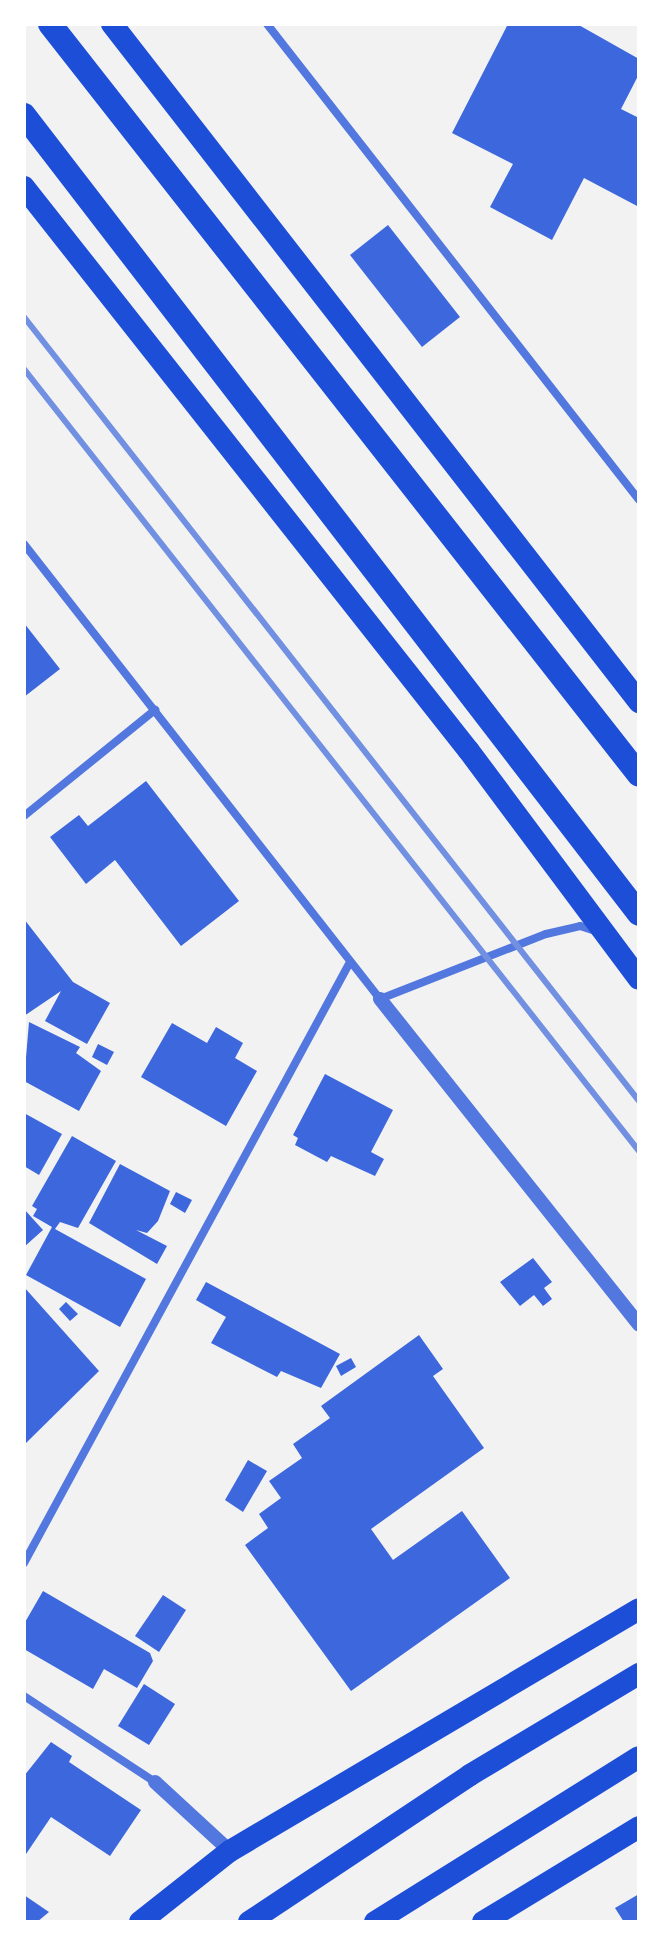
<!DOCTYPE html>
<style>
body{margin:0}
#map{position:relative;width:663px;height:1946px;overflow:hidden;background:#f2f2f2;font-family:Lato,sans-serif}
div>[style]{position:absolute}
[style*='--x']{left:calc(var(--x)*1px);top:calc(var(--y)*1px);width:calc(var(--w)*1px);rotate:calc(var(--a)*1deg)}
.building>*{inset:0;background:#3d67dc}
.minor>*{height:8px;margin:-4px;padding:0 4px;transform-origin:4px;border-radius:4px;background:#5277de}
.tertiary>*{height:14px;margin:-7px;padding:0 7px;transform-origin:7px;border-radius:7px;background:#5277de}
.trunk>*{height:22px;margin:-11px;padding:0 11px;transform-origin:11px;border-radius:11px;background:#1d4ed8}
.motorway>*{height:24px;margin:-12px;padding:0 12px;transform-origin:12px;border-radius:12px;background:#1d4ed8}
.rail>*{height:6px;margin:-3px;padding:0 3px;transform-origin:3px;border-radius:3px;background:#7290e2}
span{translate:-50% -50%;white-space:nowrap;text-align:center;line-height:1.15;-webkit-text-stroke:6px #fff;paint-order:stroke}
.frame{position:absolute;inset:0;border:26px solid #fff;pointer-events:none}
</style>
<div id="map">
<div class="building">
<i style="clip-path:polygon(508px 24px,577px 24px,639px 59px,639px 74px,621px 109px,639px 118px,639px 207px,584px 178px,552px 240px,490px 207px,513px 164px,452px 133px)"></i>
<i style="clip-path:polygon(388px 225px,460px 317px,422px 347px,350px 255px)"></i>
<i style="clip-path:polygon(24px 623px,60px 669px,24px 697px)"></i>
<i style="clip-path:polygon(146px 781px,239px 901px,181px 946px,115px 860px,86px 884px,50px 837px,79px 815px,88px 826px)"></i>
<i style="clip-path:polygon(24px 919px,73px 982px,110px 1003px,87px 1044px,45px 1021px,61px 991px,24px 1016px)"></i>
<i style="clip-path:polygon(29px 1022px,80px 1047px,76px 1053px,101px 1071px,79px 1111px,24px 1081px)"></i>
<i style="clip-path:polygon(172px 1023px,207px 1043px,216px 1027px,243px 1043px,235px 1058px,257px 1071px,226px 1126px,141px 1077px)"></i>
<i style="clip-path:polygon(98px 1044px,114px 1052px,107px 1065px,92px 1057px)"></i>
<i style="clip-path:polygon(325px 1074px,393px 1110px,371px 1152px,384px 1159px,375px 1176px,331px 1156px,327px 1162px,295px 1145px,298px 1138px,293px 1135px)"></i>
<i style="clip-path:polygon(24px 1113px,62px 1134px,39px 1175px,24px 1166px)"></i>
<i style="clip-path:polygon(72px 1136px,116px 1161px,78px 1228px,60px 1222px,55px 1229px,146px 1279px,120px 1327px,26px 1275px,52px 1227px,33px 1216px,37px 1209px,32px 1206px)"></i>
<i style="clip-path:polygon(120px 1164px,170px 1191px,158px 1221px,147px 1233px,136px 1230px,167px 1246px,157px 1264px,89px 1223px)"></i>
<i style="clip-path:polygon(176px 1192px,192px 1200px,185px 1213px,170px 1204px)"></i>
<i style="clip-path:polygon(24px 1209px,43px 1230px,24px 1247px)"></i>
<i style="clip-path:polygon(533px 1258px,552px 1282px,544px 1288px,552px 1299px,543px 1306px,534px 1295px,520px 1306px,500px 1282px)"></i>
<i style="clip-path:polygon(206px 1282px,340px 1354px,321px 1388px,281px 1371px,277px 1377px,211px 1343px,226px 1317px,196px 1300px)"></i>
<i style="clip-path:polygon(24px 1287px,99px 1371px,24px 1445px)"></i>
<i style="clip-path:polygon(66px 1302px,78px 1314px,70px 1321px,59px 1309px)"></i>
<i style="clip-path:polygon(419px 1335px,443px 1369px,433px 1376px,484px 1448px,371px 1529px,393px 1560px,462px 1511px,510px 1578px,351px 1691px,245px 1545px,268px 1528px,259px 1514px,281px 1498px,269px 1481px,302px 1458px,293px 1444px,330px 1418px,321px 1406px)"></i>
<i style="clip-path:polygon(351px 1358px,356px 1367px,341px 1376px,336px 1366px)"></i>
<i style="clip-path:polygon(248px 1460px,267px 1471px,243px 1512px,225px 1500px)"></i>
<i style="clip-path:polygon(43px 1591px,150px 1653px,153px 1661px,137px 1688px,104px 1669px,93px 1689px,24px 1649px,24px 1624px)"></i>
<i style="clip-path:polygon(163px 1595px,186px 1610px,159px 1652px,135px 1636px)"></i>
<i style="clip-path:polygon(144px 1684px,175px 1704px,149px 1745px,118px 1726px)"></i>
<i style="clip-path:polygon(51px 1742px,72px 1756px,69px 1762px,141px 1810px,110px 1856px,51px 1817px,24px 1857px,24px 1776px)"></i>
<i style="clip-path:polygon(639px 1894px,639px 1922px,624px 1922px,615px 1908px)"></i>
<i style="clip-path:polygon(24px 1895px,49px 1912px,37px 1922px,24px 1922px)"></i>
</div>
<div class="minor">
<i style="--x:267;--y:24;--w:604;--a:51.99"></i>
<i style="--x:24;--y:544;--w:578;--a:51.96"></i>
<i style="--x:380;--y:999;--w:178;--a:-21.4"></i>
<i style="--x:546;--y:934;--w:35;--a:-13"></i>
<i style="--x:580;--y:926;--w:16;--a:18"></i>
<i style="--x:24;--y:816;--w:169;--a:-39"></i>
<i style="--x:24;--y:1563;--w:684;--a:-61.52"></i>
<i style="--x:24;--y:1696;--w:157;--a:33.3"></i>
</div>
<div class="tertiary">
<i style="--x:380;--y:999;--w:416;--a:51.5"></i>
<i style="--x:155;--y:1782;--w:102;--a:42.6"></i>
</div>
<div class="trunk">
<i style="--x:112;--y:24;--w:859;--a:52.14"></i>
<i style="--x:24;--y:187;--w:718;--a:51.73"></i>
<i style="--x:469;--y:751;--w:284;--a:53.3"></i>
<i style="--x:140;--y:1922;--w:115;--a:-38.3"></i>
<i style="--x:230;--y:1851;--w:475;--a:-30.6"></i>
<i style="--x:249;--y:1922;--w:265;--a:-33.6"></i>
<i style="--x:470;--y:1775;--w:197;--a:-30.9"></i>
<i style="--x:375;--y:1922;--w:311;--a:-32"></i>
<i style="--x:483;--y:1922;--w:183;--a:-31.3"></i>
</div>
<div class="motorway">
<i style="--x:50;--y:24;--w:954;--a:51.89"></i>
<i style="--x:24;--y:115;--w:1008;--a:52.41"></i>
</div>
<div class="rail">
<i style="--x:24;--y:317;--w:996;--a:51.89"></i>
<i style="--x:24;--y:369;--w:995;--a:51.82"></i>
</div>
<div class="frame"></div>
</div>
